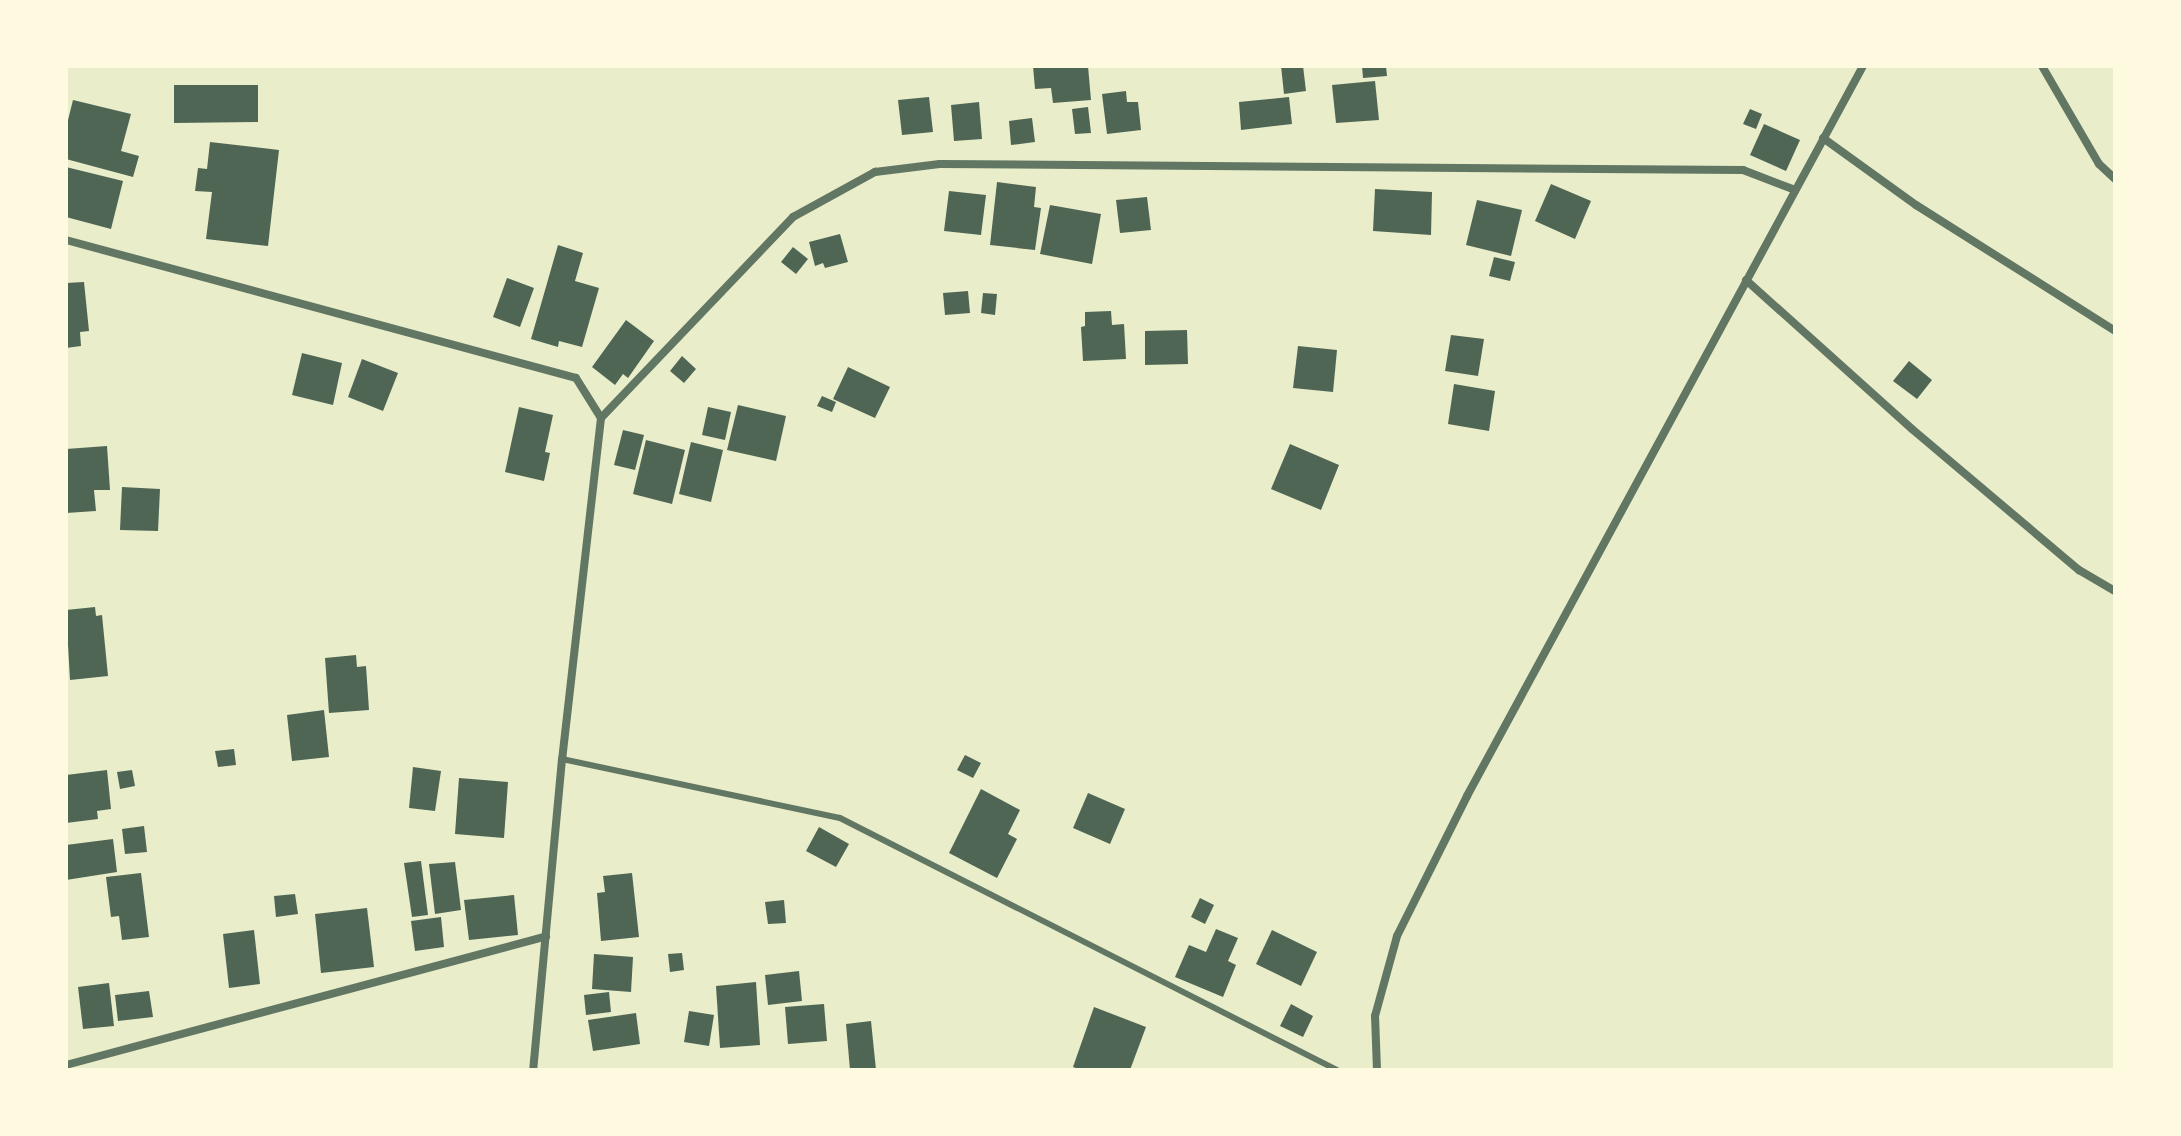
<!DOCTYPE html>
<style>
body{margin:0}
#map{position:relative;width:2181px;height:1136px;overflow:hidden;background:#e9edc9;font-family:Ubuntu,sans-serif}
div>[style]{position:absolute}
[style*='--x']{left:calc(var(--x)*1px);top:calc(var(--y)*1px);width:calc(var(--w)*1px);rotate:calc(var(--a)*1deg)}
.building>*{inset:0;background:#4f6655}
.service>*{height:6px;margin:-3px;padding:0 3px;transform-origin:3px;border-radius:3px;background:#617663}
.minor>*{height:8px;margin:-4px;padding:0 4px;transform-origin:4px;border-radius:4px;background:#617663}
span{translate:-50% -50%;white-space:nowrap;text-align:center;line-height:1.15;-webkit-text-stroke:8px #fefae0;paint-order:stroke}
.frame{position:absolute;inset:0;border:68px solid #fefae0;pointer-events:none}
</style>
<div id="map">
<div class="building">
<i style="clip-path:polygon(1033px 66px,1088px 66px,1091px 100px,1053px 103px,1051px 88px,1035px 89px)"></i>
<i style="clip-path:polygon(1281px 66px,1303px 66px,1306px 91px,1284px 94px)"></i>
<i style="clip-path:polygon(1362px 66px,1386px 66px,1387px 76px,1363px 78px)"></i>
<i style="clip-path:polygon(1375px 81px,1379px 120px,1336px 123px,1332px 85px)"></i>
<i style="clip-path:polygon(174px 85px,258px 85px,258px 122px,174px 123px)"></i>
<i style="clip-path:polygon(1126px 91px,1127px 102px,1138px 102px,1141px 130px,1107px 134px,1102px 94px)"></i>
<i style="clip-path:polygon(929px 97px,933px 132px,902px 135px,898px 100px)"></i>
<i style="clip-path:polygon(1289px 97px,1292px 124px,1241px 130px,1239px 102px)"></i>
<i style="clip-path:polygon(73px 100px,131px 114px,121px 151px,139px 156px,133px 177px,66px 159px,66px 128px)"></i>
<i style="clip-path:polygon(979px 102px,982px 139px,954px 141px,951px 105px)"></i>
<i style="clip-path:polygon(1088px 107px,1091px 133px,1075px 134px,1072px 109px)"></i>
<i style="clip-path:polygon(1750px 109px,1762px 114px,1756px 129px,1743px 124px)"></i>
<i style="clip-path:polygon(1032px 118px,1035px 142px,1011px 145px,1009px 121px)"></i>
<i style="clip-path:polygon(1764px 124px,1800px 140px,1786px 171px,1750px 155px)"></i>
<i style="clip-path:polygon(210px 142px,279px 150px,268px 246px,206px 239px,212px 192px,195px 191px,198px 168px,207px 169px)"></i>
<i style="clip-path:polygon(66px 167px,123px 181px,111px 229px,66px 217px)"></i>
<i style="clip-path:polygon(997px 182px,1036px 187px,1034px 207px,1041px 208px,1035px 250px,990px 245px)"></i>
<i style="clip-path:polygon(1551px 184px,1591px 201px,1575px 239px,1535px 221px)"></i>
<i style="clip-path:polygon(1375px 189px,1432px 192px,1431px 235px,1373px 231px)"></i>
<i style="clip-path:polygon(949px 191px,986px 195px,981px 235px,944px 231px)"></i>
<i style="clip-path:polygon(1147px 197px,1151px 230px,1120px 233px,1116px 200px)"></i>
<i style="clip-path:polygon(1477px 200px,1522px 210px,1511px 256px,1466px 245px)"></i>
<i style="clip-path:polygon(1050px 205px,1101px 214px,1092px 264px,1040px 254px)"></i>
<i style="clip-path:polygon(840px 234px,848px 262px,825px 268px,823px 263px,815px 266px,809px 242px)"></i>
<i style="clip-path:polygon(558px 245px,583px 253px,575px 281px,599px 288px,582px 347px,559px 341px,558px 347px,531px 339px)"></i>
<i style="clip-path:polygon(793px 247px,808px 259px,796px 274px,781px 262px)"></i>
<i style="clip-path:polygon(1494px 257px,1515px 262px,1510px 281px,1489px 276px)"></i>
<i style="clip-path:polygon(507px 278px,534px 288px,520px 327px,493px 317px)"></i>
<i style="clip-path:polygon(84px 282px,89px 331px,80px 332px,81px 346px,66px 348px,66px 283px)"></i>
<i style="clip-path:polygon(968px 291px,970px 313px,945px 315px,943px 293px)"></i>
<i style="clip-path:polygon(983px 293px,997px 294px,995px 315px,981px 313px)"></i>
<i style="clip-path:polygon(1111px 311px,1112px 325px,1124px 324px,1126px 359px,1083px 361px,1081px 327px,1085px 326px,1085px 312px)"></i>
<i style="clip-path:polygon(626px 320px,654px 341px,628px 378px,623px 374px,615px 385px,592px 367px)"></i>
<i style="clip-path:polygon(1187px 330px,1188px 364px,1145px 365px,1145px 331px)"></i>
<i style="clip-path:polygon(1451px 335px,1484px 339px,1478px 376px,1445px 371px)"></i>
<i style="clip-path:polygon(1298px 346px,1337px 350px,1333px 392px,1293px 388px)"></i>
<i style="clip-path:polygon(302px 353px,342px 363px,333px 405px,292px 395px)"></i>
<i style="clip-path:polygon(682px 356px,696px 369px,684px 383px,670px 371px)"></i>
<i style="clip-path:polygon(362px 359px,398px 373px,383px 411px,348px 397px)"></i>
<i style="clip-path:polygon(1909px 361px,1932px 380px,1917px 399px,1893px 381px)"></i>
<i style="clip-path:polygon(848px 367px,890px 387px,875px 418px,833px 399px)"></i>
<i style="clip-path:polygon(1454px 384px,1495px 391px,1489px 431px,1448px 424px)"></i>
<i style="clip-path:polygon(822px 396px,836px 402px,832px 412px,817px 406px)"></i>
<i style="clip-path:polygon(738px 405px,786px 416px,776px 461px,727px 450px)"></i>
<i style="clip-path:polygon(519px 407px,553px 415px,545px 452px,550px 453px,544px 481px,505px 472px)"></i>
<i style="clip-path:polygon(708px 407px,731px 412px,725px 440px,702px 435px)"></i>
<i style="clip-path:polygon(623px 430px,644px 435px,635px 470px,614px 465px)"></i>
<i style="clip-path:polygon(646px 440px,685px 450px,672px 504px,633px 494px)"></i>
<i style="clip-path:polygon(691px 442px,723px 450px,711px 502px,679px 494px)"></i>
<i style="clip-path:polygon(1290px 444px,1339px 465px,1321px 510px,1271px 489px)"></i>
<i style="clip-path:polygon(107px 446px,110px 490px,94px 490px,96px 511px,66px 513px,66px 449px)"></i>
<i style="clip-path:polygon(122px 487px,160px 489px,158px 531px,120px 530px)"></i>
<i style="clip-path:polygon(95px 607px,96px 616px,102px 615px,108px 676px,70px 680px,66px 610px)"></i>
<i style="clip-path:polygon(356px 655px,357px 667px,366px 666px,369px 710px,329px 713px,325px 658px)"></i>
<i style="clip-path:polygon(324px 710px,329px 757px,292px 761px,287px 715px)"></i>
<i style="clip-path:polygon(234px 749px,236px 765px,218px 767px,215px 751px)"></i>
<i style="clip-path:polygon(965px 755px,981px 763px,973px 778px,957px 770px)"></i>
<i style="clip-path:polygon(413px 767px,441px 771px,435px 811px,409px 808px)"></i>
<i style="clip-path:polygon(107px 770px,111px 809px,97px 811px,98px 819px,66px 823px,66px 775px)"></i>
<i style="clip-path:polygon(132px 770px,135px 786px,120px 789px,117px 772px)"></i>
<i style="clip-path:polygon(459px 778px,508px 782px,504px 838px,455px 834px)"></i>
<i style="clip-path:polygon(981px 789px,1020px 810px,1008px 834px,1017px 839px,997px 878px,949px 853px)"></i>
<i style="clip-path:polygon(1088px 793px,1125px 809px,1110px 844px,1073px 828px)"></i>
<i style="clip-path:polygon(144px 826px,147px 852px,125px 854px,122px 829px)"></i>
<i style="clip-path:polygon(819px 827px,849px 844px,836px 867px,806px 851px)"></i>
<i style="clip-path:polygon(113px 839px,117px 872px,66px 880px,66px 845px)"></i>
<i style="clip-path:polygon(421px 861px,428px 915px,412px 917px,404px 863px)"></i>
<i style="clip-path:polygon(455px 862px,461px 910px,435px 914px,429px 864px)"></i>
<i style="clip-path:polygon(141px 873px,149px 937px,122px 940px,119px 916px,111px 917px,106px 877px)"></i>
<i style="clip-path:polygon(632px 873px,639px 937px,601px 941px,597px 893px,605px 892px,603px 876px)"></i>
<i style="clip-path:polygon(295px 894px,298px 914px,276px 917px,274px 896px)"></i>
<i style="clip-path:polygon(514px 895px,518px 935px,469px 940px,464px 900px)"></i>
<i style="clip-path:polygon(1200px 898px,1214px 905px,1205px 924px,1191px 917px)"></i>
<i style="clip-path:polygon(784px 900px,786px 923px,768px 924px,765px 902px)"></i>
<i style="clip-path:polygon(367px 908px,374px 967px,321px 973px,315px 914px)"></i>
<i style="clip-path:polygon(441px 917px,444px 947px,415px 951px,411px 921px)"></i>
<i style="clip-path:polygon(1216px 929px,1238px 938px,1228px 961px,1236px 965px,1223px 997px,1175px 977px,1189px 945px,1206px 952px)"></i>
<i style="clip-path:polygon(254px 930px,260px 984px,229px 988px,223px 934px)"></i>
<i style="clip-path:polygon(1272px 930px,1317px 952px,1301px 986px,1256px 964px)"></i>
<i style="clip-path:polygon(682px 953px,684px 970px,670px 972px,668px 954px)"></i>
<i style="clip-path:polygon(594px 954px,633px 957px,631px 992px,592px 989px)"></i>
<i style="clip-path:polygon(799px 971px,802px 1001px,768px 1005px,765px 975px)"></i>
<i style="clip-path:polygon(756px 982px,760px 1045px,720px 1048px,716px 986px)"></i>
<i style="clip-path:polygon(109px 983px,114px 1026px,83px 1029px,78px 987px)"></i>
<i style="clip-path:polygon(149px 991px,153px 1017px,118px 1021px,115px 995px)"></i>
<i style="clip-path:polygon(609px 992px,611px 1012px,586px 1015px,584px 995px)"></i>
<i style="clip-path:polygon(824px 1004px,827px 1041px,788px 1044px,785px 1007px)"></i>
<i style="clip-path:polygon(1291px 1004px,1313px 1016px,1303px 1037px,1280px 1026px)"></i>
<i style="clip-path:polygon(1094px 1007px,1146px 1027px,1130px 1070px,1081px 1070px,1073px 1067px)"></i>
<i style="clip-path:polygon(689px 1011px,714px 1015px,709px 1046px,684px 1042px)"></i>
<i style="clip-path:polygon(636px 1013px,640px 1044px,593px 1051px,588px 1020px)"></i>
<i style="clip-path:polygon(871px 1021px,876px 1070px,850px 1070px,846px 1024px)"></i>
</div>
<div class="service">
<i style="--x:562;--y:759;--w:284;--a:12"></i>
<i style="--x:840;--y:818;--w:557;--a:26.89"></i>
</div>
<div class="minor">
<i style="--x:2042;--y:66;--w:113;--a:59.8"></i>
<i style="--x:2099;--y:164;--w:22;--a:43"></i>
<i style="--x:1823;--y:138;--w:115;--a:35.8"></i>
<i style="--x:1916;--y:205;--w:236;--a:32.3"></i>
<i style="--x:66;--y:240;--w:528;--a:15.14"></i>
<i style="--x:576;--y:378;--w:47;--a:58"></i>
<i style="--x:601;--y:418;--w:343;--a:96.5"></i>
<i style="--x:562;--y:759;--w:312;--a:95.3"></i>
<i style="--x:1746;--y:280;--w:223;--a:41.9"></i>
<i style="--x:1912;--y:429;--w:219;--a:40.2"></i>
<i style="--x:2079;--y:570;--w:42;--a:30.3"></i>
<i style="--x:601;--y:418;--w:278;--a:-46.3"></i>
<i style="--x:793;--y:217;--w:94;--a:-28.8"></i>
<i style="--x:875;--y:172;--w:65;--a:-7"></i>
<i style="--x:940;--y:164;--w:803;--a:0.43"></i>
<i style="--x:1743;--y:170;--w:56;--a:21"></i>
<i style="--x:66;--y:1065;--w:497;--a:-15"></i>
<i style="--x:1377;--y:1070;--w:54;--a:-92.1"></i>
<i style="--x:1375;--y:1016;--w:83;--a:-74.6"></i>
<i style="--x:1397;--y:936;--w:157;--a:-63.4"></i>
<i style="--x:1467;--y:796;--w:830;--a:-61.52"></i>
</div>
<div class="frame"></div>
</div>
